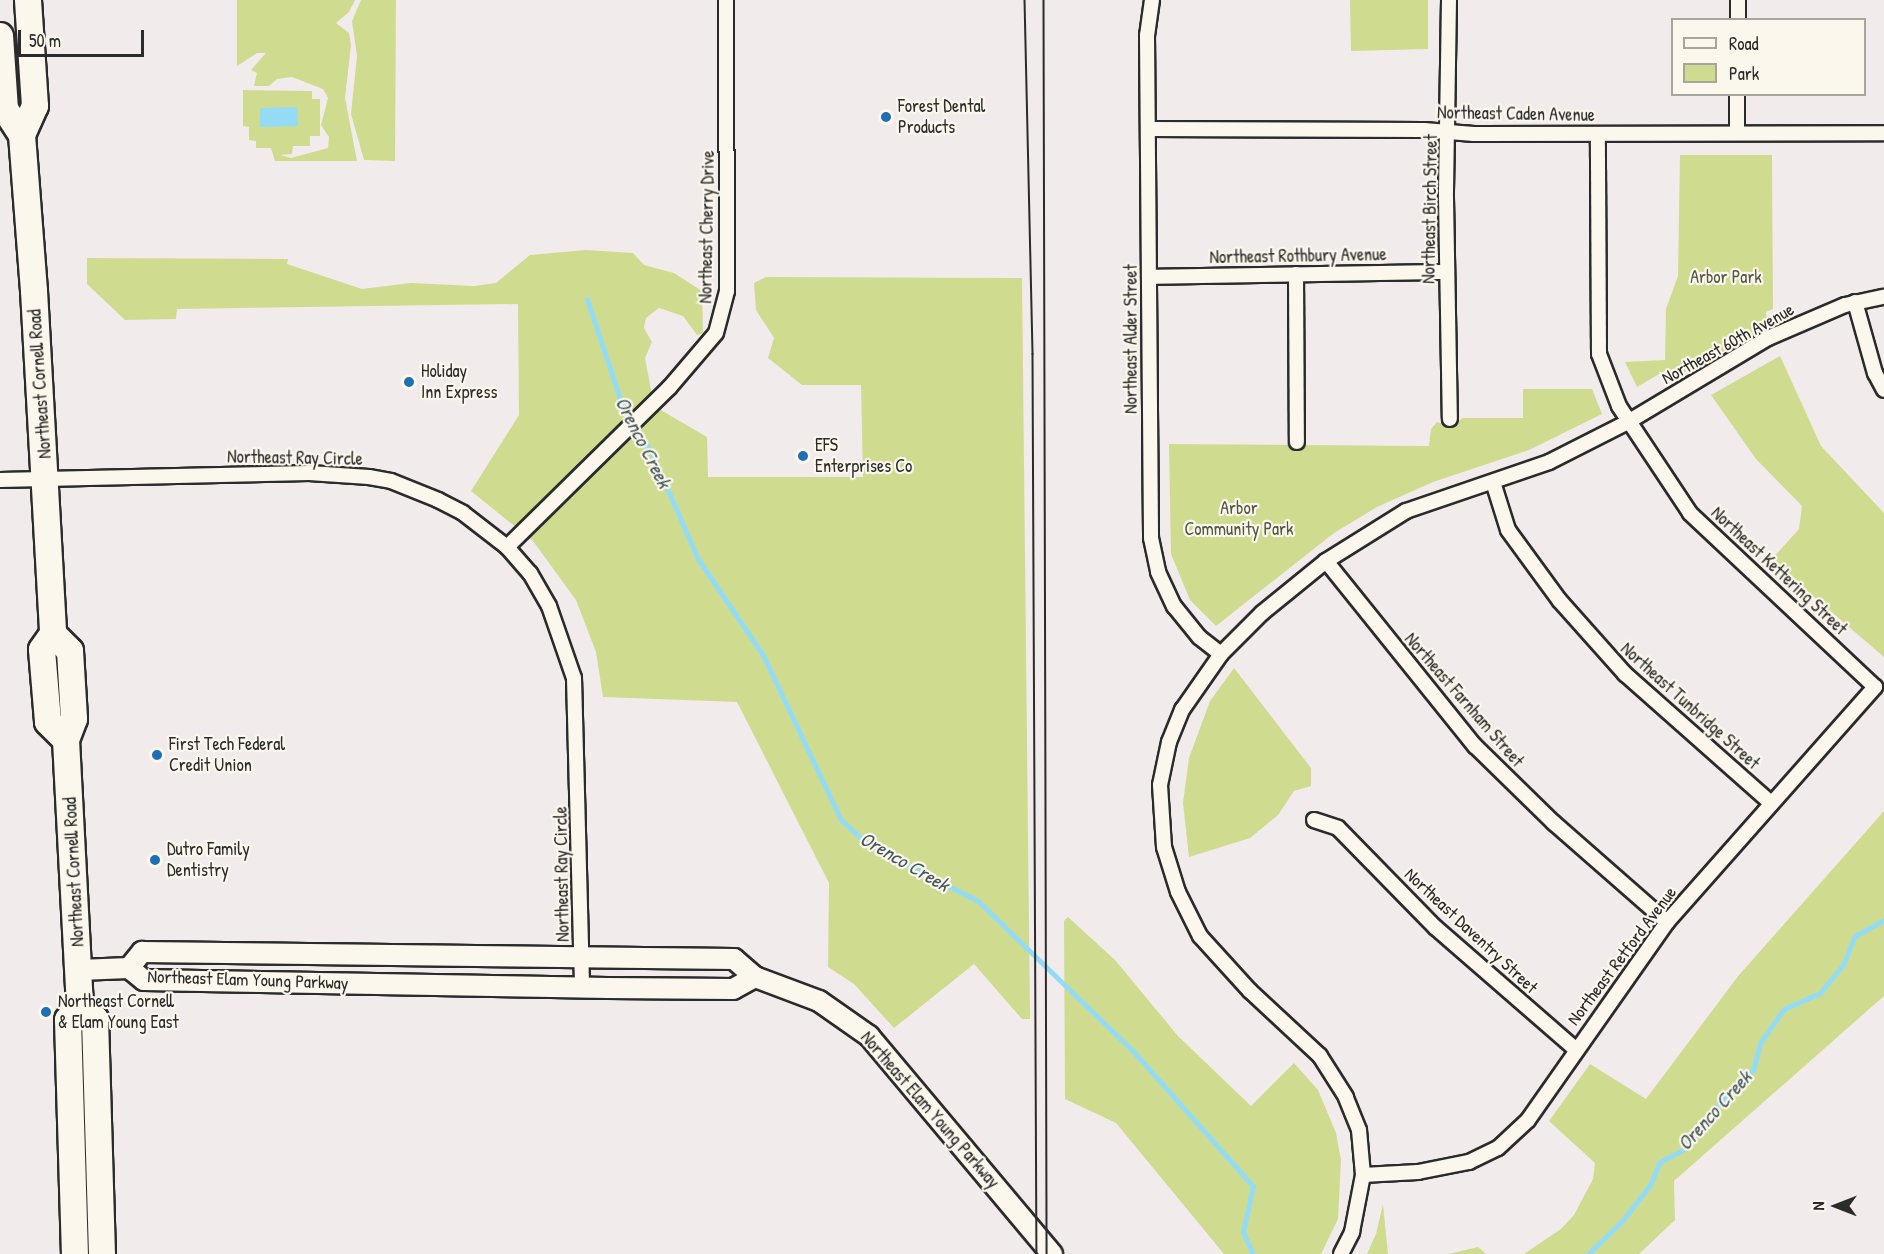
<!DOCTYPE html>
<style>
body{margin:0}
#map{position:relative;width:1884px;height:1254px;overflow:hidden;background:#f2ebeb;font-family:"Patrick Hand",sans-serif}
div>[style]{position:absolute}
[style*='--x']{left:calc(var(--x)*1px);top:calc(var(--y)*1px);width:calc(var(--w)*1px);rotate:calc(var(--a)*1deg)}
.green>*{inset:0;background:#cfdc90}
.water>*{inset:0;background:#94dcf6}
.stream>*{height:5px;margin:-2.5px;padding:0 2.5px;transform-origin:2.5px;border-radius:2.5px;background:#94dcf6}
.roads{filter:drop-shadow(2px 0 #2b2b2b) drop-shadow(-2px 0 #2b2b2b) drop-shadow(0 2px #2b2b2b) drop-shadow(0 -2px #2b2b2b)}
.street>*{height:14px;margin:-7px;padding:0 7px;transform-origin:7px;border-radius:7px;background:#fbf7ec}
.secondary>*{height:20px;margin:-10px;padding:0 10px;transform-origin:10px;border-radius:10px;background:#fbf7ec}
.highway>*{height:26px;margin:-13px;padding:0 13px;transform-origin:13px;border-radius:13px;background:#fbf7ec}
.tram>*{height:1.5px;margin:-0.75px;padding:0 0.75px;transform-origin:0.75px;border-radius:0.75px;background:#2b2b2b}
.dots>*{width:16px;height:16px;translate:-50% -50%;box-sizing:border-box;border:3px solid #fbf7ec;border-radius:50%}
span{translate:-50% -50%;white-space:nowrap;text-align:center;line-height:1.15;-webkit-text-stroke:4.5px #fbf7ec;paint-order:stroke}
.poi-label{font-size:18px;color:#2b2b2b}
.left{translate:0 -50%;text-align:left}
.street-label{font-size:18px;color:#2b2b2b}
.park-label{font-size:18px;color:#545744}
.water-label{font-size:20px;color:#45575e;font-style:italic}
.legend{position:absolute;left:1671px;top:18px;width:195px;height:78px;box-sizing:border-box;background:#fbf7ec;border:2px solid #a8a59f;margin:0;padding:8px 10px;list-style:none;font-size:18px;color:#2b2b2b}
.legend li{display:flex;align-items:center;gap:12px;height:30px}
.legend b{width:30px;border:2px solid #a8a59f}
.north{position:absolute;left:1806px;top:1176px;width:60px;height:60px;-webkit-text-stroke:4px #fbf7ec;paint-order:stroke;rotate:270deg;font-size:16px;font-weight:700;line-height:24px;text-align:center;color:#2b2b2b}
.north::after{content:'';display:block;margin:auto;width:21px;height:27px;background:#2b2b2b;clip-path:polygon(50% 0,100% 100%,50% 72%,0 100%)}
.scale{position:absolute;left:18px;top:30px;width:126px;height:27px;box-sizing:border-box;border:3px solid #2b2b2b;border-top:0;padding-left:8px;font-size:18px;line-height:21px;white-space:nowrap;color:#2b2b2b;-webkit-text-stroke:4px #fbf7ec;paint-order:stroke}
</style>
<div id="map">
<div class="green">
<i style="clip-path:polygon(237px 0,355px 0,349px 12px,336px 23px,349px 33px,351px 45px,345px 98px,357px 161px,275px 161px,271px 148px,256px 148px,256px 141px,249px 140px,249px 127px,243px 126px,243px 90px,312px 91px,312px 99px,320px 99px,320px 136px,310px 136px,310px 146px,293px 146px,292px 154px,280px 155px,291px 158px,328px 148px,329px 137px,321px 125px,328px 98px,323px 89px,292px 77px,277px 79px,269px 86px,254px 86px,257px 73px,251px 70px,266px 53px,257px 53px,237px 66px)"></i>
<i style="clip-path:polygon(361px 0,396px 0,395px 161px,364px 160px,351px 114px,357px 56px,352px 21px)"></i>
<i style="clip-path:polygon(1350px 0,1428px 0,1428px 49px,1351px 51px)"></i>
<i style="clip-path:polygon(1680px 155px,1772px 155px,1773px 309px,1766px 312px,1767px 326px,1760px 332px,1677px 376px,1667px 375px,1666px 370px,1637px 387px,1625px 362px,1665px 360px,1666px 309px,1678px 276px)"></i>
<i style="clip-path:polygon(586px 250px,633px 253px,644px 265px,674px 273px,702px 291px,703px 333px,697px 335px,683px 316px,659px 308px,646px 318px,644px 328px,652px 342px,645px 358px,652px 395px,659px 409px,707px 437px,708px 477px,863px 477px,861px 385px,802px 385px,768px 358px,774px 338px,756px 310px,754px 283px,766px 277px,1022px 278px,1030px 1019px,1022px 1019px,974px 964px,894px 1028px,854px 984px,828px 967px,829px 883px,737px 702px,603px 697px,596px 652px,576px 600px,533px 541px,471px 491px,519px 415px,518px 304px,177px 309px,176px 319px,125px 320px,87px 284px,87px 258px,288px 259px,287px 264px,362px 289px,411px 283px,474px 286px,496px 283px,530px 255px)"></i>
<i style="clip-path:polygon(1780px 356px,1821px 446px,1884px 513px,1884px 657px,1771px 560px,1799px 529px,1802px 506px,1756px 459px,1711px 395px)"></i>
<i style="clip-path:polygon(1523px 389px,1592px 389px,1602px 414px,1529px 450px,1433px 482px,1377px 507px,1334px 533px,1216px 626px,1190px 600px,1171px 554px,1169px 444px,1429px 446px,1431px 429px,1437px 422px,1450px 426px,1463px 418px,1523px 418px)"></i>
<i style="clip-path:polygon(1234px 668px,1311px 768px,1311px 786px,1294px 791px,1278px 815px,1250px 838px,1189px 857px,1183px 803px,1189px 758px,1210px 701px)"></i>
<i style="clip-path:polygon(1884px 811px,1884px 996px,1674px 1181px,1675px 1220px,1639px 1254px,1524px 1254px,1561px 1229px,1574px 1215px,1593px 1179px,1595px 1163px,1549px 1121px,1590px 1064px,1646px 1099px,1739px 975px)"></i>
<i style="clip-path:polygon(1068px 917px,1115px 960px,1178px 1036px,1251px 1106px,1294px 1063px,1318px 1090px,1336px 1133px,1341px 1160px,1338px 1219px,1321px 1254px,1224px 1254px,1116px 1123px,1065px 1099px,1064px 921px)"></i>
<i style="clip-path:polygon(1383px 1204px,1388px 1254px,1367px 1254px,1376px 1234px)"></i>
<i style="clip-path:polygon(1478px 1247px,1486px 1254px,1449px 1254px)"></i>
</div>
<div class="water">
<i style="clip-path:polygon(297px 107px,298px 126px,260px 127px,260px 108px)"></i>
</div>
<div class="stream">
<i style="--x:587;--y:299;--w:108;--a:71.7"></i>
<i style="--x:621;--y:402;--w:63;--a:59.3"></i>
<i style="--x:653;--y:456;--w:112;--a:66.4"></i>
<i style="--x:698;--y:559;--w:116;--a:55.9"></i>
<i style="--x:763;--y:655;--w:183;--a:64.7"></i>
<i style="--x:841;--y:820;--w:38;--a:42"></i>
<i style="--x:869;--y:845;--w:123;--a:27.2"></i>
<i style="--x:978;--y:901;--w:216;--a:44.1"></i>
<i style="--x:1133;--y:1051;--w:181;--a:48.4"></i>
<i style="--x:1253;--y:1186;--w:47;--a:102.3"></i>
<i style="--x:1243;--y:1232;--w:24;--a:66"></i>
<i style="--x:1588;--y:1254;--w:49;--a:-44.2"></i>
<i style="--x:1623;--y:1220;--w:44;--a:-52.4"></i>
<i style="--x:1650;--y:1185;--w:25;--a:-67"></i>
<i style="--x:1660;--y:1162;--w:30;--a:-28"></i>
<i style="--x:1686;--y:1148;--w:56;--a:-53.7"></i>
<i style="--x:1719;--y:1103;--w:47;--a:-44.1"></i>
<i style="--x:1753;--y:1070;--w:28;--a:-75"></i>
<i style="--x:1760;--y:1043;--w:42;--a:-54.8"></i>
<i style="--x:1784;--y:1009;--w:39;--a:-24"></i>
<i style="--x:1820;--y:993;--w:36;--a:-51"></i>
<i style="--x:1843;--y:965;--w:31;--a:-68"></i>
<i style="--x:1855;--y:936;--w:33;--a:-29"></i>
</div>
<div class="roads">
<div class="street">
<i style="--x:1152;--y:0;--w:35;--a:98"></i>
<i style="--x:1147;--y:35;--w:503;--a:89.54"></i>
<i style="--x:1151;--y:538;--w:35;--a:78"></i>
<i style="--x:1158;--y:572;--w:38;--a:65"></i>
<i style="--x:1174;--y:606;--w:40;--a:51"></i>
<i style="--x:1199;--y:637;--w:28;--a:38"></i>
<i style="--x:1449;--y:0;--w:198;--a:90.9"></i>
<i style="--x:1446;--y:198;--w:221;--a:89"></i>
<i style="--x:1738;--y:20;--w:20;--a:-90"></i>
<i style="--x:1148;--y:129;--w:276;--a:0.2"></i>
<i style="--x:1424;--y:130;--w:50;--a:4.6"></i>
<i style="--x:1474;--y:134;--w:410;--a:-0.1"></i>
<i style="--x:1737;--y:133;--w:39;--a:-90"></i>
<i style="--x:1296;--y:274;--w:168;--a:89.7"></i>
<i style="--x:1149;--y:277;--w:298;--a:-1"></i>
<i style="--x:1855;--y:302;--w:74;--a:74.3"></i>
<i style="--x:1875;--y:373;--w:19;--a:62"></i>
<i style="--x:0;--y:480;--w:309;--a:-1.3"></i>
<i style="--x:309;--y:473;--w:60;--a:3.8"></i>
<i style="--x:369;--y:477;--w:22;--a:10"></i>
<i style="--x:391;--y:481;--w:51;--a:22"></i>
<i style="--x:438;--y:500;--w:28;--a:27"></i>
<i style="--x:463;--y:513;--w:56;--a:37.7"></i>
<i style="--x:507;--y:547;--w:35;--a:49"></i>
<i style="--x:530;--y:573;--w:38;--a:60"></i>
<i style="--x:549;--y:606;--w:76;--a:70.9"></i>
<i style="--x:574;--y:678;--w:310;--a:88.5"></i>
<i style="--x:1493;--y:482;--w:50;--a:72.6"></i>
<i style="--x:1508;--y:530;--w:88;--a:53.8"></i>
<i style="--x:1560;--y:601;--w:98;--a:48.3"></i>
<i style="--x:1625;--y:674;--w:195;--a:41.5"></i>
<i style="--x:507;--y:547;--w:227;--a:-44.5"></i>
<i style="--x:669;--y:388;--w:72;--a:-49.5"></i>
<i style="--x:716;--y:333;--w:43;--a:-75.3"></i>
<i style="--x:727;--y:291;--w:291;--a:-90.2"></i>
<i style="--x:1326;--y:561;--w:238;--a:51.2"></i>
<i style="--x:1475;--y:746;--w:110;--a:44.3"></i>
<i style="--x:1554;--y:823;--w:150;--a:41.2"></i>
<i style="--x:1314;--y:820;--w:25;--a:18"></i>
<i style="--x:1338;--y:828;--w:140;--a:45.6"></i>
<i style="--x:1436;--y:928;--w:184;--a:41"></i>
<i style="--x:1363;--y:1175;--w:55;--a:-3.1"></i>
<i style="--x:1418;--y:1172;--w:52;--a:-11.1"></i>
<i style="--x:1469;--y:1162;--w:32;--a:-26"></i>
<i style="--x:1498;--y:1148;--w:41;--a:-43"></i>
<i style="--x:1528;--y:1120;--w:242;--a:-54.9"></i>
<i style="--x:1667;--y:922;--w:314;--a:-48.5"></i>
<i style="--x:1875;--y:687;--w:254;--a:-136.8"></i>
<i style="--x:1690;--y:513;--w:128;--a:-123.6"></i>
<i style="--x:1619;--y:406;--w:56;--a:-111"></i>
<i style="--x:1599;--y:354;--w:220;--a:-90.3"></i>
<i style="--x:1341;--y:1254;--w:25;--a:-63"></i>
<i style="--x:1352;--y:1232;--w:58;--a:-79.1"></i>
<i style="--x:1363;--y:1175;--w:45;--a:-95.1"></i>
<i style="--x:1359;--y:1130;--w:35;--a:-112"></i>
<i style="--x:1346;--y:1097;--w:49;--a:-122.4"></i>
<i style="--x:1320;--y:1056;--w:96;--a:-137.1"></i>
<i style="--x:1250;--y:991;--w:74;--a:-132.3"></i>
<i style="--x:1200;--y:936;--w:49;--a:-116.6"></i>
<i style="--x:1178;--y:892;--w:47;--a:-107.3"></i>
<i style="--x:1164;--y:847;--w:62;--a:-93.7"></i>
<i style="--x:1160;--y:785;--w:44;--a:-78.2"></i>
<i style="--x:1169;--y:742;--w:35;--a:-68"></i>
<i style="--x:1182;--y:710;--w:68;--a:-55.1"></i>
<i style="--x:1221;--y:654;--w:58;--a:-45"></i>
<i style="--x:1262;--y:613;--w:82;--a:-39.1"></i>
<i style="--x:1326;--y:561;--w:94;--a:-32"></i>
<i style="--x:1406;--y:511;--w:151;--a:-18.9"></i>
<i style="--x:1549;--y:462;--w:89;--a:-26.9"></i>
<i style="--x:1628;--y:422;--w:163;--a:-31"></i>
<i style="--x:1768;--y:338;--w:84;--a:-23.2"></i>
<i style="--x:1845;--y:305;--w:40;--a:-12"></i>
</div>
<div class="secondary">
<i style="--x:129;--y:968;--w:21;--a:-51"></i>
<i style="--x:142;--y:952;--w:592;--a:0.68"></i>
<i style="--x:734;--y:959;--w:28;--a:41"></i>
<i style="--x:755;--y:977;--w:68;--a:20.6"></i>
<i style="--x:819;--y:1001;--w:61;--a:35"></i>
<i style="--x:869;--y:1036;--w:285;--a:50"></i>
<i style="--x:129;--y:968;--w:19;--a:39"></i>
<i style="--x:144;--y:980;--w:464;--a:1"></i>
<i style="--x:608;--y:988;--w:125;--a:0.5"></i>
<i style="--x:733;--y:989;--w:25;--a:-29"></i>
<i style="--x:79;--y:970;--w:50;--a:-2.3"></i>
</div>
<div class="highway">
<i style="--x:0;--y:36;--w:73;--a:86.1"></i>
<i style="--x:5;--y:109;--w:31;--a:57"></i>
<i style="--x:22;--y:135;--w:156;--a:85.6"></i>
<i style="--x:34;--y:291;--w:344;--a:86.8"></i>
<i style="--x:53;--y:634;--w:19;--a:125"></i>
<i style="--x:42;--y:650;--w:72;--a:85.2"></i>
<i style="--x:48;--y:722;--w:25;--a:45"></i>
<i style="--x:22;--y:135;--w:32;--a:-66"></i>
<i style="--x:35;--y:106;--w:106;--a:-93.8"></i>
<i style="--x:53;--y:634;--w:24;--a:45"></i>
<i style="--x:70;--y:651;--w:68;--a:86.6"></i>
<i style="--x:74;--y:719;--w:22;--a:111"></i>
<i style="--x:66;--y:740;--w:264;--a:87"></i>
<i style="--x:80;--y:1004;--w:20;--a:127"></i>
<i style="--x:68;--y:1020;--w:234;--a:88.3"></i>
<i style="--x:80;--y:1004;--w:21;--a:45"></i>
<i style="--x:95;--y:1019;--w:235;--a:88.3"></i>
</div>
</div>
<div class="tram">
<i style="--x:1025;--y:0;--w:354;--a:88.7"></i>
<i style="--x:1033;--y:354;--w:900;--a:89.75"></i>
<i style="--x:1044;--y:0;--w:1254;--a:89.86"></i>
</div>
<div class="dots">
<i style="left:886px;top:117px;background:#1f6fb2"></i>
<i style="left:409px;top:382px;background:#1f6fb2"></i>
<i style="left:803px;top:456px;background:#1f6fb2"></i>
<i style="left:157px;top:755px;background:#1f6fb2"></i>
<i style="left:155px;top:860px;background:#1f6fb2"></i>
<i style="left:46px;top:1012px;background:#1f6fb2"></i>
</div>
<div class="poi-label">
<span class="left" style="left:898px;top:117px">Forest Dental<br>Products</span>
<span class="left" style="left:421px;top:382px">Holiday<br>Inn Express</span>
<span class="left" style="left:815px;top:456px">EFS<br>Enterprises Co</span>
<span class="left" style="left:169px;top:755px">First Tech Federal<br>Credit Union</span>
<span class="left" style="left:167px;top:860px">Dutro Family<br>Dentistry</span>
<span class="left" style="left:58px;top:1012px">Northeast Cornell<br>&amp; Elam Young East</span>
</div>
<div class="street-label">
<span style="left:1516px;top:114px;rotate:1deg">Northeast Caden Avenue</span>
<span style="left:1430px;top:209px;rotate:-89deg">Northeast Birch Street</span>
<span style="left:707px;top:227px;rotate:-89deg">Northeast Cherry Drive</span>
<span style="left:1298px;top:256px;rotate:-1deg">Northeast Rothbury Avenue</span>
<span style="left:1131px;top:339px;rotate:-90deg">Northeast Alder Street</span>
<span style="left:1728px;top:344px;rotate:-29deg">Northeast 60th Avenue</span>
<span style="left:40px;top:384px;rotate:-94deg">Northeast Cornell Road</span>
<span style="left:295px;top:458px;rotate:1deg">Northeast Ray Circle</span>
<span style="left:1779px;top:571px;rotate:43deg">Northeast Kettering Street</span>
<span style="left:1464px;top:700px;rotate:49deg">Northeast Farnham Street</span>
<span style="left:1690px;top:706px;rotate:42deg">Northeast Tunbridge Street</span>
<span style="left:74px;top:872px;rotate:-93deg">Northeast Cornell Road</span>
<span style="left:562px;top:874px;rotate:-91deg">Northeast Ray Circle</span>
<span style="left:1471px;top:931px;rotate:43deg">Northeast Daventry Street</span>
<span style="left:1622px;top:956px;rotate:-53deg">Northeast Retford Avenue</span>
<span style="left:248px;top:980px;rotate:2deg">Northeast Elam Young Parkway</span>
<span style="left:930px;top:1110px;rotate:49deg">Northeast Elam Young Parkway</span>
</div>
<div class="park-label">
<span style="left:1726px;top:277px">Arbor Park</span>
<span style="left:1239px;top:519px">Arbor<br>Community Park</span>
</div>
<div class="water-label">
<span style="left:644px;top:442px;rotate:63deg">Orenco Creek</span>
<span style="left:905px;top:861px;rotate:30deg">Orenco Creek</span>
<span style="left:1714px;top:1110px;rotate:-48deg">Orenco Creek</span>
</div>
<ul class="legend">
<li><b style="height:8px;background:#fbf7ec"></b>Road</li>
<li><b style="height:16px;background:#cfdc90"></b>Park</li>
</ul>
<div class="north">N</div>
<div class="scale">50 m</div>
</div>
